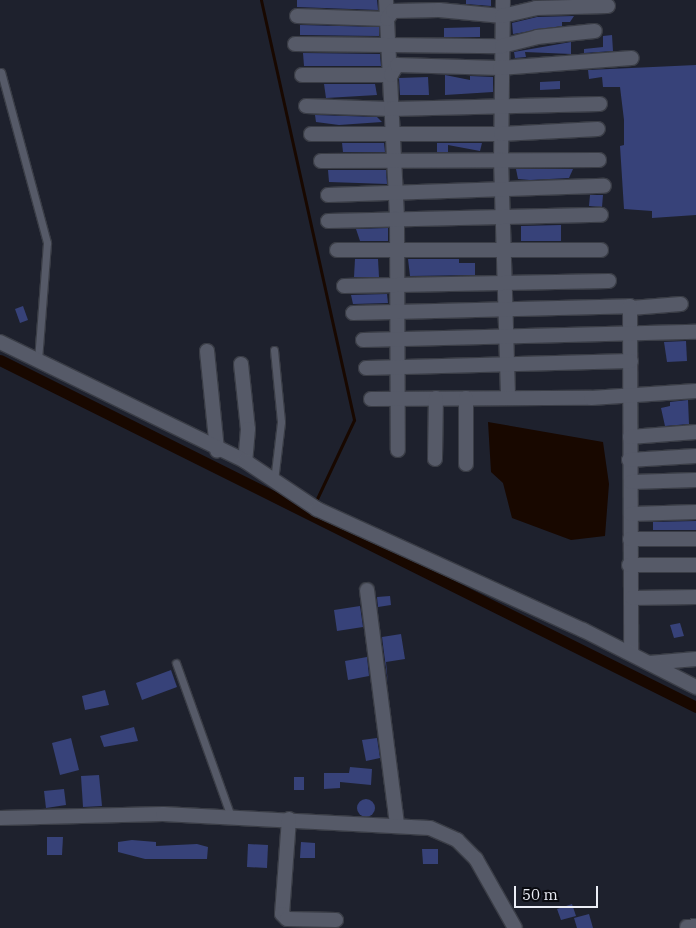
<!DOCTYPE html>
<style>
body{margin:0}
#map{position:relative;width:696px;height:928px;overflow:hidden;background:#1e212d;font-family:"IBM Plex Serif",serif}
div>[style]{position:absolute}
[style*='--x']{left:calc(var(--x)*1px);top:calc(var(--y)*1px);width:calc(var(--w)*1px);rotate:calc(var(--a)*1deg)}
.water>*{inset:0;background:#180800}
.stream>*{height:3px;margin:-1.5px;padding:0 1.5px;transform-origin:1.5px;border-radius:1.5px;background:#180800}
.canal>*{height:11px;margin:-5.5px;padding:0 5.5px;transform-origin:5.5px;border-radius:5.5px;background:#180800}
.building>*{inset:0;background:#374279}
.round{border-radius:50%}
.roads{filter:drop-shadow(1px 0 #3a3d46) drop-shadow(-1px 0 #3a3d46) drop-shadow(0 1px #3a3d46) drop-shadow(0 -1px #3a3d46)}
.service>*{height:7px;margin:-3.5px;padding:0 3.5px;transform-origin:3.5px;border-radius:3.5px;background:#565a68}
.minor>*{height:14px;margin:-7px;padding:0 7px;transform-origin:7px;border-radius:7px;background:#565a68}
.secondary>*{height:14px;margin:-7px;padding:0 7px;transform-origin:7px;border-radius:7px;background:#565a68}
span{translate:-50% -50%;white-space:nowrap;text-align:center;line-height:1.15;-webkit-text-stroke:4.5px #0a0b10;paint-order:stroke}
.scale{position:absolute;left:514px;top:886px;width:84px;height:22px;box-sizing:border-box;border:2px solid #eceef6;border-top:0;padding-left:6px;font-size:15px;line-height:18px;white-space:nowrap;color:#eceef6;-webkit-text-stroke:4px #0a0b10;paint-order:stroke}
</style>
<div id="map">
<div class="water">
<i style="clip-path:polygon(488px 422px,603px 442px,609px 484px,605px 536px,571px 540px,512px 518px,503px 483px,491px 472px)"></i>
</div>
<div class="stream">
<i style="--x:261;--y:0;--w:430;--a:77.5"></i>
<i style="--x:354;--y:420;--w:92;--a:115.2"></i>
</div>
<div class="canal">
<i style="--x:0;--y:360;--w:778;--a:26.5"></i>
</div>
<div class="building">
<i style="clip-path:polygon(297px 0,377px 0,378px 10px,297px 7px)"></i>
<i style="clip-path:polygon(466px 0,491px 0,491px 6px,466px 4px)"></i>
<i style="clip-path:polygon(574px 16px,570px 22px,562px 22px,562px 26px,513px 34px,512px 23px,537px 17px)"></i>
<i style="clip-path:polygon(300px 25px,379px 27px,379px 36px,300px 35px)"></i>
<i style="clip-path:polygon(480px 27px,480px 37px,444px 37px,444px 28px)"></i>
<i style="clip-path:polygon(612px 35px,613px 51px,584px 53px,584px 49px,603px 47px,603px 36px)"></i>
<i style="clip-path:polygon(571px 42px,571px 54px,525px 52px,526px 57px,515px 58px,514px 52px)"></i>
<i style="clip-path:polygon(303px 53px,380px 54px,381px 66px,304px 66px)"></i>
<i style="clip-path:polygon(696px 65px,696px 215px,652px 218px,652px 211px,624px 209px,620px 146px,624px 145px,624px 120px,620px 87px,603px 87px,602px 77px,589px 79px,588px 70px)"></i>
<i style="clip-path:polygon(445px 75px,470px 80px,470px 76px,493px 77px,493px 92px,445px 95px)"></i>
<i style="clip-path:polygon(428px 77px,429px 95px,400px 95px,399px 78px)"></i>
<i style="clip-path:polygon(560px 81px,560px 89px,540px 90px,540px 82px)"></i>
<i style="clip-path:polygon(324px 84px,375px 84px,377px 95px,326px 98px)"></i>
<i style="clip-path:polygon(315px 115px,377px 117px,382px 122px,339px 125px,316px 122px)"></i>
<i style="clip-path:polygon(342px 143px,384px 143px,385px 152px,343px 152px)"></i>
<i style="clip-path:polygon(437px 143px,482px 143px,480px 151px,448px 145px,448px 152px,437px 152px)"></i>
<i style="clip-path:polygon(516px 169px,573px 169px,569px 178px,530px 180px,518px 179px)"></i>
<i style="clip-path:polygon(328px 170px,386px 170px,387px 184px,329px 182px)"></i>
<i style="clip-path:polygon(590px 195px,603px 195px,602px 207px,589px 206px)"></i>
<i style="clip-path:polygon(561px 225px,561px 241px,521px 241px,521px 226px)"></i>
<i style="clip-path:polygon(388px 228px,388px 241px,360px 241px,356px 229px)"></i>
<i style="clip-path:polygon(355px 259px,378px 259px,379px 277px,354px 277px)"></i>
<i style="clip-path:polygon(408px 259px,459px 259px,459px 263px,475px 263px,475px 275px,410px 276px)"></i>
<i style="clip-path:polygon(387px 294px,388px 303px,353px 304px,351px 295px)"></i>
<i style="clip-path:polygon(23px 306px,28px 320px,20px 323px,15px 309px)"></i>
<i style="clip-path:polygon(686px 341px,687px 361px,667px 362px,664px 342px)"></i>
<i style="clip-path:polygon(688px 400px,689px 424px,665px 426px,661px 408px,670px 406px,670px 402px)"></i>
<i style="clip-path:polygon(696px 521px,696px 530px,653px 530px,653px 522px)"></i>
<i style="clip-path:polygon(390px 596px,391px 605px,378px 607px,377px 597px)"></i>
<i style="clip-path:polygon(360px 606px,363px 627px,337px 631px,334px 610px)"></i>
<i style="clip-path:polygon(680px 623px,684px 636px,674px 638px,670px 625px)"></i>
<i style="clip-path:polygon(401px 634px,405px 659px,386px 662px,388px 684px,382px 637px)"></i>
<i style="clip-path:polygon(367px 657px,369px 676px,348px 680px,345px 661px)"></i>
<i style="clip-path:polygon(171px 670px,177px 687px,142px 700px,136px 683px)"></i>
<i style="clip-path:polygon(105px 690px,109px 705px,85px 710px,82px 696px)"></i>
<i style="clip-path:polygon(134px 727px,138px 741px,104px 747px,100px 736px)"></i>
<i style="clip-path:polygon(71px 738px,79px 770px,60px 775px,52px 743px)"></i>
<i style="clip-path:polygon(377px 738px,380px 758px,366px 761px,362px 740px)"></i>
<i style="clip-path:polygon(350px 767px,372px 769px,371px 785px,340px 782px,340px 788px,324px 789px,324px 773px,349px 773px)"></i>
<i style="clip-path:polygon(99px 775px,102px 806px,83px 807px,81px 776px)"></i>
<i style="clip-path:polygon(294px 777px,304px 777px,304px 790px,294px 790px)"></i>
<i style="clip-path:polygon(64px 789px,66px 805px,46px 808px,44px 791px)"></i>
<i class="round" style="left:357px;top:799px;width:18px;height:18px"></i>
<i style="clip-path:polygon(47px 837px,63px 837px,62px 855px,47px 855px)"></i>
<i style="clip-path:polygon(132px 840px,156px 842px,156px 846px,197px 844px,208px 847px,207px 859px,145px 859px,118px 852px,118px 842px)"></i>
<i style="clip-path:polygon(301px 842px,315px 843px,315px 858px,300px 858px)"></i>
<i style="clip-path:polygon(248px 844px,268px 845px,267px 868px,247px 867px)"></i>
<i style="clip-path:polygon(422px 849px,438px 849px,438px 864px,423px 864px)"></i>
<i style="clip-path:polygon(572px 904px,576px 916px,561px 920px,557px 909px)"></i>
<i style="clip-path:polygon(589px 914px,593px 928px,577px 928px,574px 918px)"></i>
</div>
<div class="roads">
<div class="service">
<i style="--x:1;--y:72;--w:177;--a:74.9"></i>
<i style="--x:47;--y:243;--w:117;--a:94.4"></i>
<i style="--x:274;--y:350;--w:72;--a:84.4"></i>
<i style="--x:281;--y:422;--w:59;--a:96.8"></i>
<i style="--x:176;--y:663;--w:164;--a:70.3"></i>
</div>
<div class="minor">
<i style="--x:386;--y:0;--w:218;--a:87.1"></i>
<i style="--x:397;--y:218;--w:232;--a:89.8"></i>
<i style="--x:503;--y:0;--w:159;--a:90.7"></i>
<i style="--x:501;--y:159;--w:238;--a:88.3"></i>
<i style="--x:297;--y:16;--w:90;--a:1.9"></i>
<i style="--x:387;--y:19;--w:10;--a:-53"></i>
<i style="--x:393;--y:11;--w:46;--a:-1.2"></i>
<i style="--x:439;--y:10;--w:63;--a:5.4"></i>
<i style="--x:502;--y:16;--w:35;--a:-13"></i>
<i style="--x:536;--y:8;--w:72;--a:-1.6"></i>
<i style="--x:295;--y:44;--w:207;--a:0.6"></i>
<i style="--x:502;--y:46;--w:36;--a:-14"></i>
<i style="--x:537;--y:37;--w:58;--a:-5.9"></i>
<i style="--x:302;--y:75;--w:89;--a:0"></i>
<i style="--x:391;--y:75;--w:12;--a:-59"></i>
<i style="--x:397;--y:65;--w:103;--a:1.7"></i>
<i style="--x:500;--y:68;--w:132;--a:-4.3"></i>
<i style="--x:306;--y:106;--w:85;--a:2"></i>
<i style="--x:391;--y:109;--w:209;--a:-1.4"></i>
<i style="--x:311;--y:134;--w:190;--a:0"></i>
<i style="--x:501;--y:134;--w:97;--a:-3"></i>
<i style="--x:321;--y:161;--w:278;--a:-0.2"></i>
<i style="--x:328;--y:195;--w:276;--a:-1.9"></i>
<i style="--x:328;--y:221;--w:273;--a:-1.3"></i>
<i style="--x:337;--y:250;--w:264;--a:0"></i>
<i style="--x:344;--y:286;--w:265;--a:-1.1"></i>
<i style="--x:631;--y:308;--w:50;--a:-4.6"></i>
<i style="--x:353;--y:313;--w:277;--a:-1.4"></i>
<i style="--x:630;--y:306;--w:347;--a:89.8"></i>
<i style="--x:363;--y:340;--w:333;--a:-1.4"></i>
<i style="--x:207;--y:351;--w:100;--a:84.2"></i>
<i style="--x:241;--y:364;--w:65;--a:83.9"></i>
<i style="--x:248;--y:429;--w:32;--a:95"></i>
<i style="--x:366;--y:368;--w:265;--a:-1.5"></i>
<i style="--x:371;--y:399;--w:220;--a:-0.3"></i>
<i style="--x:591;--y:398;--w:105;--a:-3.8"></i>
<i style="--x:630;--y:437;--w:66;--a:-4.3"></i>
<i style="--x:435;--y:459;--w:61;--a:-89.1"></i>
<i style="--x:629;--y:460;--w:67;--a:-3.4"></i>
<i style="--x:466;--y:464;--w:66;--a:-90"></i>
<i style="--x:631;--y:482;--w:65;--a:-1.8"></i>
<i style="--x:631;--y:514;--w:65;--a:-1.8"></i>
<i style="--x:630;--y:539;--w:66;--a:0"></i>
<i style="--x:629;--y:565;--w:67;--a:0"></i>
<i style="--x:367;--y:590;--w:236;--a:82.7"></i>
<i style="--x:632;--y:598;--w:64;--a:-0.9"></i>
<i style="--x:649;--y:663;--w:47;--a:-4.9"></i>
<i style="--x:0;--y:818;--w:163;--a:-1.4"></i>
<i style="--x:163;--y:814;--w:267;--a:3"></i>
<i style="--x:430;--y:828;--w:30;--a:24"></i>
<i style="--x:457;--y:840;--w:27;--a:45"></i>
<i style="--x:476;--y:859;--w:79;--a:60.5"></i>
<i style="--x:289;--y:819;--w:95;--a:94.2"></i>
<i style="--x:282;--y:914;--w:7;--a:45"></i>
<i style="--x:287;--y:919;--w:49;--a:1.2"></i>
<i style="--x:687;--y:927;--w:9;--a:-6"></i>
</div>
<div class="secondary">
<i style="--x:0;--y:342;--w:272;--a:25.9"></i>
<i style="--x:245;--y:461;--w:87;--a:33.7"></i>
<i style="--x:317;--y:509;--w:292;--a:24.5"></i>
<i style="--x:583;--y:630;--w:127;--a:26.8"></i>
</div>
</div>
<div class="scale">50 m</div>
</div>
